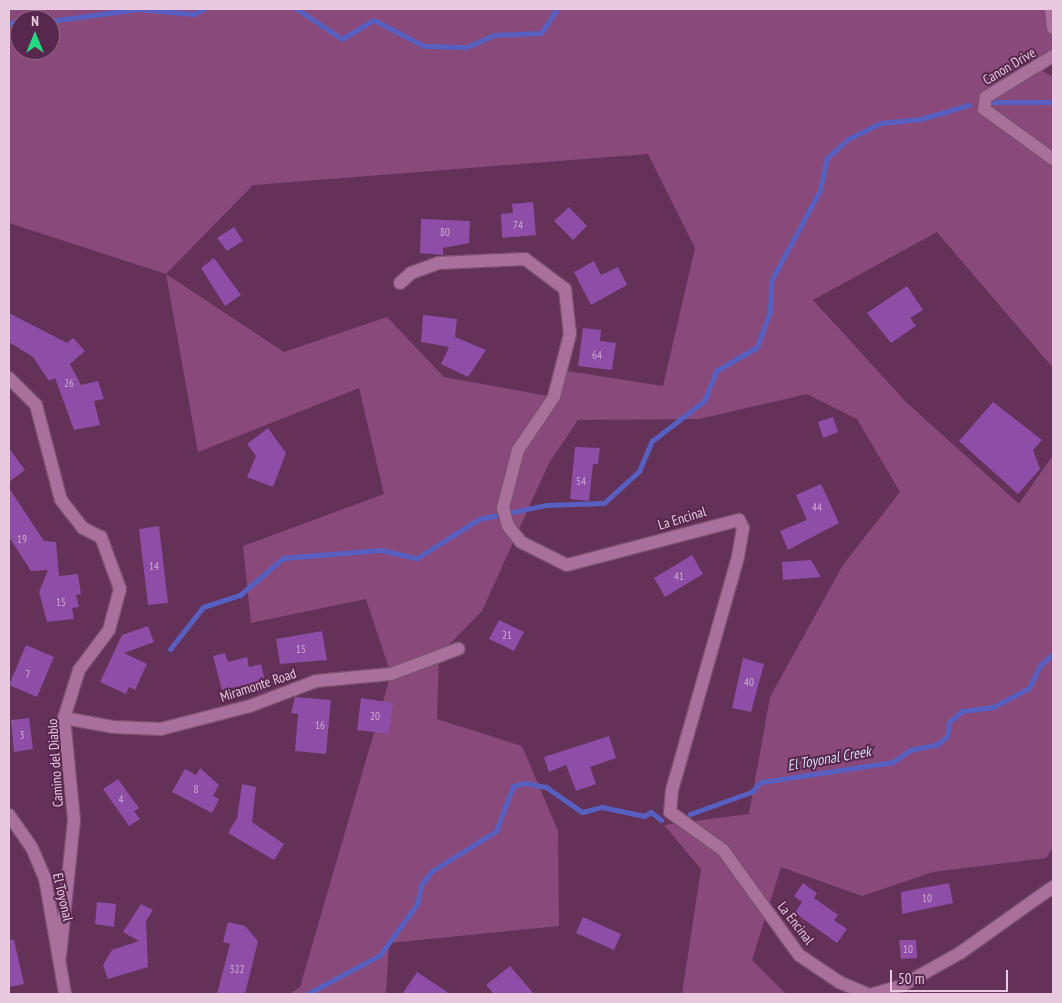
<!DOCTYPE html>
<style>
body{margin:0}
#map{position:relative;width:1062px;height:1003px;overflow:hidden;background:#643158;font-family:"PT Sans Narrow",sans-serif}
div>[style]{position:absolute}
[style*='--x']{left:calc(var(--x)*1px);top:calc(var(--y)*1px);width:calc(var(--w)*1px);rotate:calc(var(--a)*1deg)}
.green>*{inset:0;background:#894a7b}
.stream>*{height:5px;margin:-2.5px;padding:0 2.5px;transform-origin:2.5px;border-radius:2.5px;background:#5760c0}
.building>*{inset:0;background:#8e4da6}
.roads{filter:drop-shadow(1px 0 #7b5071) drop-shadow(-1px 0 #7b5071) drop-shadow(0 1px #7b5071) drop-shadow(0 -1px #7b5071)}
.street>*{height:12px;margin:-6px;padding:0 6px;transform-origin:6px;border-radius:6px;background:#a8709a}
span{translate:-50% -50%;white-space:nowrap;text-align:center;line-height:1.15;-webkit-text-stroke:4px #58274d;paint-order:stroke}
.number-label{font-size:11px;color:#d2aad1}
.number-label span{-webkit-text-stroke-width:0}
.street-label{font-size:14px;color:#e8c9df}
.water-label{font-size:15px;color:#d5dbf5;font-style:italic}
.frame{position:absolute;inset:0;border:10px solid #e8c9df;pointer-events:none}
.north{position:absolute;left:10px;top:10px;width:50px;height:50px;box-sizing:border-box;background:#58274d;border:1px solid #926887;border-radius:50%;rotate:0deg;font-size:14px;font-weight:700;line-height:20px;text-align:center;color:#e8c9df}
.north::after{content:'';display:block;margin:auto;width:18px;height:22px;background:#27d885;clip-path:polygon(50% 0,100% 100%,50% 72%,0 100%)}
.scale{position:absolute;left:890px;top:970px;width:118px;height:22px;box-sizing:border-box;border:2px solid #e8c9df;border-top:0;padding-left:6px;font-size:15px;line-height:18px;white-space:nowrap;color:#e8c9df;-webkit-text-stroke:4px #58274d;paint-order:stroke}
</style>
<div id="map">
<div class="green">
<i style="clip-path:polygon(evenodd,9px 9px,1051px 9px,1053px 56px,1038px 68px,1053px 77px,1053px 368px,937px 232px,813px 300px,906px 402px,1019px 504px,1053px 455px,1053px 848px,1046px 858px,933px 872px,862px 896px,781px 867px,752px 960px,786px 994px,682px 994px,701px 869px,664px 825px,749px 814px,770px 697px,843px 565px,900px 492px,857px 419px,807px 394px,699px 419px,578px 420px,549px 463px,482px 611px,439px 655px,437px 719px,522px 746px,558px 831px,559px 926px,389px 943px,386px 994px,290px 994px,300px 987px,391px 674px,366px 599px,251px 623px,243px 546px,384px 494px,359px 388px,198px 452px,166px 274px,9px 223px,9px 9px,20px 20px,50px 20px,50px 50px,20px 50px,20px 20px,9px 9px,648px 154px,695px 248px,663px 386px,561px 370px,554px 397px,444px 377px,387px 317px,284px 352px,166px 274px,253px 185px,648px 154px)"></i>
</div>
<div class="stream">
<i style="--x:297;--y:9;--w:54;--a:33.7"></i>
<i style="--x:342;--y:39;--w:37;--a:-31"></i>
<i style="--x:374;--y:20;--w:56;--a:27.5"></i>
<i style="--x:424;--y:46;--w:43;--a:1.3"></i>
<i style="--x:467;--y:47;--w:30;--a:-24"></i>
<i style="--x:494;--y:35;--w:47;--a:-2.4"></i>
<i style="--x:541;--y:33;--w:29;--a:-56"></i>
<i style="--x:50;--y:21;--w:89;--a:-7.8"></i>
<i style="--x:138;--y:9;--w:55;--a:5.2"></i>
<i style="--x:193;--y:14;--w:12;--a:-24"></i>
<i style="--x:9;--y:23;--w:11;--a:-5"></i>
<i style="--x:993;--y:102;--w:60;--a:0"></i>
<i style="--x:170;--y:649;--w:53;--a:-51.8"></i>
<i style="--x:203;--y:607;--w:39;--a:-18"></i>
<i style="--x:240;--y:595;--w:57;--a:-40.7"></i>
<i style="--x:283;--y:558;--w:98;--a:-4.7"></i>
<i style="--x:381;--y:550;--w:37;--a:13"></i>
<i style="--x:417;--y:558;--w:73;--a:-32.2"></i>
<i style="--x:479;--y:519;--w:68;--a:-11.8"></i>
<i style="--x:546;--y:505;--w:58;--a:-2"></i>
<i style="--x:604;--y:503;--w:47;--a:-42.4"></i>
<i style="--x:639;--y:471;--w:33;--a:-67"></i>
<i style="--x:652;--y:441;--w:66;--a:-37.6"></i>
<i style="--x:704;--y:401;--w:32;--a:-68"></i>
<i style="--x:716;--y:371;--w:48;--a:-30.3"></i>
<i style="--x:757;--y:347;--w:37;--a:-70"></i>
<i style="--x:770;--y:312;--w:31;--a:-88"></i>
<i style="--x:771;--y:281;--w:103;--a:-61.7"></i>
<i style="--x:820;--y:190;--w:33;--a:-78"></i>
<i style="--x:827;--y:158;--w:28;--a:-42"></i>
<i style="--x:848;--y:139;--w:37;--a:-26"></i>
<i style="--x:881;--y:123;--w:40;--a:-5.7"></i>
<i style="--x:921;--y:119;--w:50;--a:-16.3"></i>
<i style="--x:690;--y:814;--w:65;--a:-19.8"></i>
<i style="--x:751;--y:792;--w:14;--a:-45"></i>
<i style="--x:761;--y:782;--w:134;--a:-8.6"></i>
<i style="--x:893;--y:762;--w:21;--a:-35"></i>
<i style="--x:910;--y:750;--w:29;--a:-12"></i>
<i style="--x:938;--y:744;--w:12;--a:-42"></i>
<i style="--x:947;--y:736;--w:14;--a:-82"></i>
<i style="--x:949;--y:722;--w:17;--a:-40"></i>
<i style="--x:962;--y:711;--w:31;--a:-7"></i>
<i style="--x:993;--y:707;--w:41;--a:-27.8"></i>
<i style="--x:1029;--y:688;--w:25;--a:-64"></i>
<i style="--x:1040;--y:665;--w:17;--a:-40"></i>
<i style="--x:307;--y:994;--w:83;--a:-28.1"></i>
<i style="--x:380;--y:955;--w:63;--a:-54"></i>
<i style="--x:417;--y:904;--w:19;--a:-78"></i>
<i style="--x:421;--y:885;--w:18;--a:-52"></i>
<i style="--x:432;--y:871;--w:75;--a:-32"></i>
<i style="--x:496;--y:831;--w:48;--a:-69.3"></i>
<i style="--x:513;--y:786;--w:12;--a:-14"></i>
<i style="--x:525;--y:783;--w:21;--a:11"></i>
<i style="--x:546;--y:787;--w:44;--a:34.8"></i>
<i style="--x:582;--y:812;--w:21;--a:-14"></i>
<i style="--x:602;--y:807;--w:43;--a:12.1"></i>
<i style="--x:644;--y:816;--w:8;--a:-30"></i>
<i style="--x:651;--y:812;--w:13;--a:39"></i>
</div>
<div class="building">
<i style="clip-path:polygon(533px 202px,536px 235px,502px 238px,501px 214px,513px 213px,512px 204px)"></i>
<i style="clip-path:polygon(569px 207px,587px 226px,573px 240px,554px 221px)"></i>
<i style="clip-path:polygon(421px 219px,470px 221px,469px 243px,443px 248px,443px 255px,420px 253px)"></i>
<i style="clip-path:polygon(234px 227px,243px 241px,227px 251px,217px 238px)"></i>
<i style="clip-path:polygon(214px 258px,241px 295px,225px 306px,201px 268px)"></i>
<i style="clip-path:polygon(594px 261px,601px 275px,618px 267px,627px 285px,591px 305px,574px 272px)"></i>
<i style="clip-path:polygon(907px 286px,923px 310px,910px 318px,916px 326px,891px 343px,867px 313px)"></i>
<i style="clip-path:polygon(9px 313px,67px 343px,73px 338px,85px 351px,70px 364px,81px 385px,98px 381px,104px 399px,94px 401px,100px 425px,74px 430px,55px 378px,49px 381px,33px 357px,9px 342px)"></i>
<i style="clip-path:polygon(423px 315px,457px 319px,455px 337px,486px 350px,468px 377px,441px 364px,449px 347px,421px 342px)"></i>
<i style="clip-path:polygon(583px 328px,601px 330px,600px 341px,616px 343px,612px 370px,578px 366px)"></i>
<i style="clip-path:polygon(993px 402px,1042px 440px,1033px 450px,1040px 469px,1018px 494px,959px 441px)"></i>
<i style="clip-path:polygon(833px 417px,838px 432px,823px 438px,818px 422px)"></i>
<i style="clip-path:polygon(268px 428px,286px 453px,273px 487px,247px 477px,256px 456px,247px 444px)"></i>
<i style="clip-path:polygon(575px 447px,600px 448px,598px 464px,593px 464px,589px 501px,570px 499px)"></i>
<i style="clip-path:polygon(9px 448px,25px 470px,9px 482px)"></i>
<i style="clip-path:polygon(821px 484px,839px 523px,788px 550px,780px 531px,807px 520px,796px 495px)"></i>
<i style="clip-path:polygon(9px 488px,44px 541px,56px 542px,59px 576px,78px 574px,81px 594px,76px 595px,79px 607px,72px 608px,74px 619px,47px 622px,39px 592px,48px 570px,31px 571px,9px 537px)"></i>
<i style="clip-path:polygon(159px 526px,168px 603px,148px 605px,139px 529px)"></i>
<i style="clip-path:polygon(692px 555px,703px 574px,665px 597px,654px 578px)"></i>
<i style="clip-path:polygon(811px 560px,821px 577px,783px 580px,782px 562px)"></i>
<i style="clip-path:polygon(499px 620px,524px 632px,514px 651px,489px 639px)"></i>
<i style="clip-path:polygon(148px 626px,154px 642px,124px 653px,147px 664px,135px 690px,129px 687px,126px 694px,100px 682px,122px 635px)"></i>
<i style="clip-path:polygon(322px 631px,327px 660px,280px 664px,276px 639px)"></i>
<i style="clip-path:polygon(26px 645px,54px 657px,37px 697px,9px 685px)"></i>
<i style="clip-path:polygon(225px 653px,228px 662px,247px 657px,249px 667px,261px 664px,267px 690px,252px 694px,249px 684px,222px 690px,213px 656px)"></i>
<i style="clip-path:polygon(743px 658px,764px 664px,751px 712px,732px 708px)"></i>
<i style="clip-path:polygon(295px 697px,331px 700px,326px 754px,295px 751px,298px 714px,291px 713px)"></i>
<i style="clip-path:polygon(361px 698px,393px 703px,389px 734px,357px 730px)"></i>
<i style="clip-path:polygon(29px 718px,33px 749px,14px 752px,11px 720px)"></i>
<i style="clip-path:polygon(609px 736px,616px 758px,590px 767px,596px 784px,576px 791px,566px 765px,549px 772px,544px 757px)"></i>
<i style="clip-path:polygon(200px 768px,219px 785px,213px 796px,219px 799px,212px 813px,172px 792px,185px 769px,196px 775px)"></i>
<i style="clip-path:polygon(118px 779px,139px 808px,134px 811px,140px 819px,129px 826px,103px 789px)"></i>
<i style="clip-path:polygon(242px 784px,256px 787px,252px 822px,284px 844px,274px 860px,228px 833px,237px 818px)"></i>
<i style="clip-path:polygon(803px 883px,817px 893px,814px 898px,838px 915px,834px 920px,847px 929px,837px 943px,795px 913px,802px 902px,794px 896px)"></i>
<i style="clip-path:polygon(949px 883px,953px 903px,902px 914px,901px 892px)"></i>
<i style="clip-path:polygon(97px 902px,116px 904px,114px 927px,95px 924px)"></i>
<i style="clip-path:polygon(141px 904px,153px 910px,146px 921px,148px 967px,108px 979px,103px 965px,112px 950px,139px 941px,123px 932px)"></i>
<i style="clip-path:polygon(583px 917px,621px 934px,614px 950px,576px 933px)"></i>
<i style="clip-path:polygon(228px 922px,245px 926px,258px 941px,245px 994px,217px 994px,230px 944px,223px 942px)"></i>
<i style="clip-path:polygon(9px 940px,14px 940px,24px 984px,9px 987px)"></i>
<i style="clip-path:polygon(899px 940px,916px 940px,917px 958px,901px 959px)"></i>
<i style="clip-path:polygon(510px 966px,534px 994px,494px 994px,486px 985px)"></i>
<i style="clip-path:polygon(417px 972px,450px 994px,402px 994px)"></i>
</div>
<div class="roads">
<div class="street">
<i style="--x:1051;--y:9;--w:19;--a:84"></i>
<i style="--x:1053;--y:56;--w:79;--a:148.5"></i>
<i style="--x:986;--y:97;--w:12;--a:99"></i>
<i style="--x:984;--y:109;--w:85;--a:35.9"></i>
<i style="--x:400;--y:283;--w:15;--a:-42"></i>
<i style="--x:411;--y:273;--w:29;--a:-20"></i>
<i style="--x:438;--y:263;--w:87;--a:-2.6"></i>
<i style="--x:525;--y:259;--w:50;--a:36.9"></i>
<i style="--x:565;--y:289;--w:45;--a:83.7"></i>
<i style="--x:570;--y:334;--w:65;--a:104.3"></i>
<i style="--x:554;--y:397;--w:64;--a:124.2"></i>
<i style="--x:518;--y:450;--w:60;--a:104.5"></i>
<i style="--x:503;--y:508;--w:19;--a:74"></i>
<i style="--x:508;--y:526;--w:21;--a:51"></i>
<i style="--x:521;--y:542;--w:51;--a:26.6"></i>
<i style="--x:567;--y:565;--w:178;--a:-14.7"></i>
<i style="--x:739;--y:520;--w:9;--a:63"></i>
<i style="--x:743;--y:528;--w:29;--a:100"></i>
<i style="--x:738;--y:557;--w:242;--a:105.8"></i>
<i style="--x:672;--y:790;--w:22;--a:95"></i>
<i style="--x:670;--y:812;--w:65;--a:35.6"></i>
<i style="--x:723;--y:850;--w:130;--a:54.1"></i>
<i style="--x:799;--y:955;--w:48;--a:34"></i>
<i style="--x:839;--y:982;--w:30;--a:23"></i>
<i style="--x:9;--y:378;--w:38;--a:45"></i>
<i style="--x:36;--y:405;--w:98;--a:75.3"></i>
<i style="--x:61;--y:500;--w:36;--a:52"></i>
<i style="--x:83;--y:528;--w:20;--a:27"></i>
<i style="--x:101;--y:537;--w:55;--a:69.9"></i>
<i style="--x:120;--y:589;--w:42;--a:105"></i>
<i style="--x:109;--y:630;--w:50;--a:126.9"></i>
<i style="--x:79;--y:670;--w:50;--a:107.4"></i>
<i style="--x:64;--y:718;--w:102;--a:84.4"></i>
<i style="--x:74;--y:820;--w:137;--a:95.9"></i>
<i style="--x:64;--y:718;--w:51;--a:10.2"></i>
<i style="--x:114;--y:727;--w:47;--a:2.4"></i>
<i style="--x:161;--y:729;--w:92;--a:-14.5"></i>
<i style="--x:250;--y:706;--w:71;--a:-20.7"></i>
<i style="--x:316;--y:681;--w:75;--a:-5.3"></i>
<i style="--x:391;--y:674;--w:72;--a:-20.5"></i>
<i style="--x:9;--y:815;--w:40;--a:55.1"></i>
<i style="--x:32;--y:848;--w:33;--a:67"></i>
<i style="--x:45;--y:878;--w:118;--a:80.2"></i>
<i style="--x:873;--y:994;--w:29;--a:-16"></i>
<i style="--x:901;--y:986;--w:68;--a:-29.2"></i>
<i style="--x:960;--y:953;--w:114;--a:-35.4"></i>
</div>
</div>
<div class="number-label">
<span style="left:518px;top:225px">74</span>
<span style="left:445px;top:232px">80</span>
<span style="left:597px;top:355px">64</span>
<span style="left:69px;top:383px">26</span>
<span style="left:581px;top:481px">54</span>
<span style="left:817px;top:507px">44</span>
<span style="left:22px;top:539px">19</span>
<span style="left:154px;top:566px">14</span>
<span style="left:679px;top:576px">41</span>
<span style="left:61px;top:602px">15</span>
<span style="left:507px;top:635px">21</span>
<span style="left:301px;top:649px">15</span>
<span style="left:28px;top:674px">7</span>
<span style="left:749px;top:682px">40</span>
<span style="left:375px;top:716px">20</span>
<span style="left:320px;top:725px">16</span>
<span style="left:22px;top:735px">3</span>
<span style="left:196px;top:789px">8</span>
<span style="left:121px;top:799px">4</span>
<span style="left:927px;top:898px">10</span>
<span style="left:908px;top:949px">10</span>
<span style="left:237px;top:969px">322</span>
</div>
<div class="street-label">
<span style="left:1009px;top:66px;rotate:-31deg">Canon Drive</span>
<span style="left:682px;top:518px;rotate:-17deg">La Encinal</span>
<span style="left:258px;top:685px;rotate:-18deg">Miramonte Road</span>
<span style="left:55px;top:763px;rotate:-94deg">Camino del Diablo</span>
<span style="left:63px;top:897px;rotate:77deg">El Toyonal</span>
<span style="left:796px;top:923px;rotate:52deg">La Encinal</span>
</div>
<div class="water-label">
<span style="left:829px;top:758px;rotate:-10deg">El Toyonal Creek</span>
</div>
<div class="frame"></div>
<div class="north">N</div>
<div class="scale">50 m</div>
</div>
